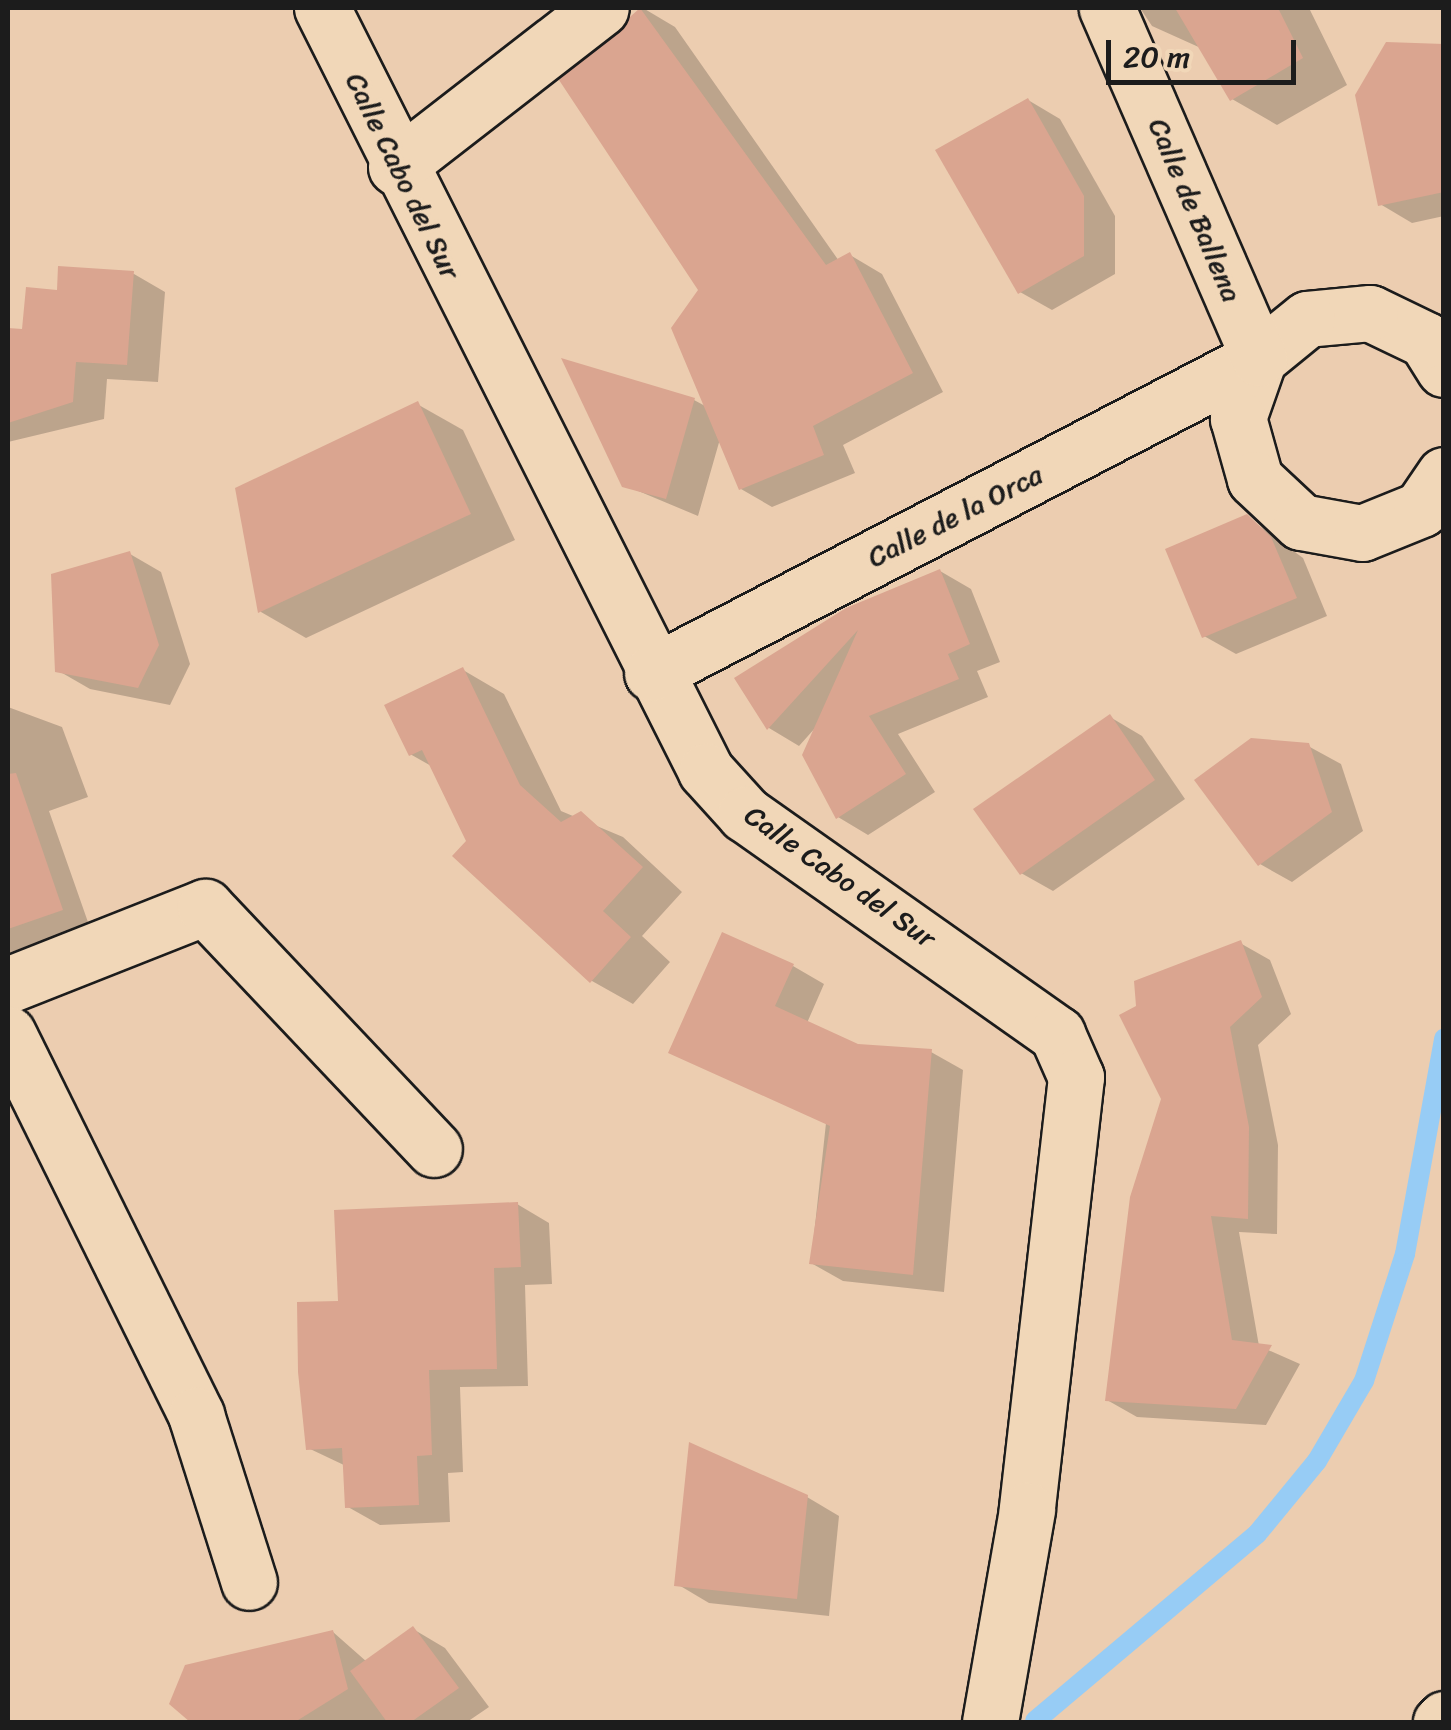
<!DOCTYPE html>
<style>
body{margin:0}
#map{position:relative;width:1451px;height:1730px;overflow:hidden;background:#eccdb0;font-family:Sriracha,sans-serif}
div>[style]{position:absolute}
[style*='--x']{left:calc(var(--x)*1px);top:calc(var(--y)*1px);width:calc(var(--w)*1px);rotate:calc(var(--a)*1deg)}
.shadow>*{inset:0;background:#0003}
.stream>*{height:20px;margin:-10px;padding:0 10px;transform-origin:10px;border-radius:10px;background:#97ccf5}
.building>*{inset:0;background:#daa590}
.roads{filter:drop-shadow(2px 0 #1c1c1c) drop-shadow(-2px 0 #1c1c1c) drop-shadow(0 2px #1c1c1c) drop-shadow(0 -2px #1c1c1c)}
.minor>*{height:55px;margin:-27.5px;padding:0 27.5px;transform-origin:27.5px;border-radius:27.5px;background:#f1d7b8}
span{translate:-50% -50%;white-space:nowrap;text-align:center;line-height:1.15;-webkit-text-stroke:8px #f1d7b8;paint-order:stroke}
.street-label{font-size:28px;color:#1c1c1c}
.frame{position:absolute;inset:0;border:10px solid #1c1c1c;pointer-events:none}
.scale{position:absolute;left:1106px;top:40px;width:190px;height:45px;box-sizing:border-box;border:5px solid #1c1c1c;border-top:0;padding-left:12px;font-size:30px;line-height:35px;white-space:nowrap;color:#1c1c1c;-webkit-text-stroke:8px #f1d7b8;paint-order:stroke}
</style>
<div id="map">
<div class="shadow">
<i style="clip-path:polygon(643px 8px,675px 27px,839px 261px,850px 255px,882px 274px,943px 392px,843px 445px,855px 473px,772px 507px,741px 489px,720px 439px,698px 516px,624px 485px,694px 400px,707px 407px,701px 290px,563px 80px)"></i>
<i style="clip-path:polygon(1140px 8px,1309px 8px,1347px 85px,1277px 125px,1232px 99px,1203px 49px,1152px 26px)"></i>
<i style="clip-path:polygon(1444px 46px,1444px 216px,1412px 223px,1380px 204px)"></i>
<i style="clip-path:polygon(1028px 100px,1060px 119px,1115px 216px,1115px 274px,1052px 310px,1020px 292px)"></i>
<i style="clip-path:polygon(134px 274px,165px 292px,158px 382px,107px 379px,104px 419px,8px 442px,8px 330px,25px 332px,59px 292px)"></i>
<i style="clip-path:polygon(417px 404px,463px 430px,515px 540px,306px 638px,261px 612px,238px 489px)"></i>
<i style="clip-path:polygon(1247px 517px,1303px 558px,1327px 616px,1236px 654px,1204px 636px)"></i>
<i style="clip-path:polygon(130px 554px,161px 572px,190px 664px,170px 705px,90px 689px,57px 670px)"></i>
<i style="clip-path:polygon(940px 571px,971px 589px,1000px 662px,977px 671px,988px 697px,898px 734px,935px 792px,868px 835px,838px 817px,816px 727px,799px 746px,769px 728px,738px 679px)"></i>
<i style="clip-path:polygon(463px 670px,504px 694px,561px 811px,623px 837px,682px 892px,642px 936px,670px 962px,633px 1004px,592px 981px,469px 841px,433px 767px,410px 754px)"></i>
<i style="clip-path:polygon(8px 707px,62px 727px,88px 797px,49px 811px,89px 925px,8px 953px)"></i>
<i style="clip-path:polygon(1110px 717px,1142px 736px,1185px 799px,1053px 891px,1021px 873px)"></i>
<i style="clip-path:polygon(1308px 746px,1341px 764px,1363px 831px,1292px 882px,1260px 864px)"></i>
<i style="clip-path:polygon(1240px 943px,1270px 960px,1291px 1014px,1258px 1045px,1278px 1145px,1277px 1234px,1239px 1232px,1259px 1346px,1300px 1364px,1266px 1425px,1137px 1417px,1107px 1400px)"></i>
<i style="clip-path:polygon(793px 966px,824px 984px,807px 1023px,858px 1046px,931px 1052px,963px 1070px,944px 1292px,843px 1281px,811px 1263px,826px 1123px,671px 1052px)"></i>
<i style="clip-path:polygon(517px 1204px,549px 1223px,552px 1284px,525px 1285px,528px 1386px,460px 1387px,463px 1472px,448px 1473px,450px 1522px,380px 1525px,348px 1507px,346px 1466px,308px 1448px,341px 1304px)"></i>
<i style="clip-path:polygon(807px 1497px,839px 1516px,829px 1616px,709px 1603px,677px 1584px)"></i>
<i style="clip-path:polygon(413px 1629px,445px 1648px,489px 1707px,467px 1722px,194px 1722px,172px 1704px,333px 1632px,367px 1662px)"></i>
</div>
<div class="stream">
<i style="--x:1035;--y:1721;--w:290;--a:-40.1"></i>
<i style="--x:1257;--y:1534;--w:94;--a:-50.6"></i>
<i style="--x:1317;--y:1461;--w:93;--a:-59.6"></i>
<i style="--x:1364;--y:1381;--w:133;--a:-72.1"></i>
<i style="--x:1405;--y:1254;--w:219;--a:-79.7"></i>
</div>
<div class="building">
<i style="clip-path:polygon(640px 8px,826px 265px,850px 252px,913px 373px,813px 426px,824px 455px,739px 490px,671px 328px,698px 290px,559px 80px)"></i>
<i style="clip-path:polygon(1175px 8px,1278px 8px,1303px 58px,1230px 101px)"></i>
<i style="clip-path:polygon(1386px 42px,1444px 44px,1444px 192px,1378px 206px,1355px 95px)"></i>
<i style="clip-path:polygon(1028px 98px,1084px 196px,1084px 256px,1018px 294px,935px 150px)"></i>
<i style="clip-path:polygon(58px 266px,134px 271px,127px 365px,76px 362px,73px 402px,8px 423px,8px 328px,22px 329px,26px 287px,57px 290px)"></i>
<i style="clip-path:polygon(561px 358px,695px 398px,666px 499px,622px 487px)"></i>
<i style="clip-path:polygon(418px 401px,471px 514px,258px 613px,235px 488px)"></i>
<i style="clip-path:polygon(1247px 514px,1271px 537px,1297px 598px,1202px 638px,1165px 549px)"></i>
<i style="clip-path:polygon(130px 551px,159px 645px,138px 688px,55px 672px,51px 574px)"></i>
<i style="clip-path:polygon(940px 569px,970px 644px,948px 654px,959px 679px,869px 716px,906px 774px,836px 819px,802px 755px,858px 630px,767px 730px,734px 678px,846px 608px)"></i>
<i style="clip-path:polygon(463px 667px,520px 785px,561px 822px,581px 811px,643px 867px,603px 911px,631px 937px,590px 983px,452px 856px,466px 841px,422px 750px,409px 756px,384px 705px)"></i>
<i style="clip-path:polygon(1110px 714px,1155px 780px,1020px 875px,973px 809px)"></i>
<i style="clip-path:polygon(1251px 738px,1309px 743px,1332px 812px,1258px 866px,1194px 780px)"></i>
<i style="clip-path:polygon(16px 773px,63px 910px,8px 929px,8px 774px)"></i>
<i style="clip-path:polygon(722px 932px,794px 964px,775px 1006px,858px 1044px,932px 1049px,913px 1275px,809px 1264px,830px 1126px,668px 1053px)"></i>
<i style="clip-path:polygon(1241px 940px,1262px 997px,1230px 1027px,1249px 1127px,1248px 1219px,1211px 1216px,1232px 1340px,1272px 1345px,1236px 1409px,1105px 1401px,1130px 1197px,1161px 1099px,1119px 1015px,1136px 1006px,1134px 981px)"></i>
<i style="clip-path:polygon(518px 1202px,521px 1267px,494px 1268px,497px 1369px,429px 1370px,432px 1455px,417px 1456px,419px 1505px,345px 1508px,342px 1448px,306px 1450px,298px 1372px,297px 1302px,338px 1301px,334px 1210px)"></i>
<i style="clip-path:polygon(689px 1442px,808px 1495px,797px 1599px,674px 1586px)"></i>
<i style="clip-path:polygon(413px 1626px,459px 1688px,411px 1722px,387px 1722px,350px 1671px)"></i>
<i style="clip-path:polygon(333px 1630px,348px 1689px,295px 1722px,190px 1722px,169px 1704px,185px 1665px)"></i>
</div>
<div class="roads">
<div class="minor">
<i style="--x:322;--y:8;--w:854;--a:63.28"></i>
<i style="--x:706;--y:771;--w:58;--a:47.8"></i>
<i style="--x:745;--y:814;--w:382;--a:35.2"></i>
<i style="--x:1057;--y:1034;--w:47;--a:66.2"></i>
<i style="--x:1076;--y:1077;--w:436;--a:96.5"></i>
<i style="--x:1027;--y:1510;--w:215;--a:99.9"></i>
<i style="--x:396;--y:167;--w:259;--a:-37.8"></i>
<i style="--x:1444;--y:369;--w:34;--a:-122"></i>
<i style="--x:1426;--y:340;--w:62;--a:-154.3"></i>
<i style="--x:1370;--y:313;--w:63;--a:174.6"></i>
<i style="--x:1307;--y:319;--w:62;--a:140.9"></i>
<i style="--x:1259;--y:358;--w:64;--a:109.3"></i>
<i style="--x:1238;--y:418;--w:63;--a:74.4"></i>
<i style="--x:1255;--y:479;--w:63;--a:43.1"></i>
<i style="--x:1301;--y:522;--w:62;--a:10.2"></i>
<i style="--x:1362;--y:533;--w:64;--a:-22.1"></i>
<i style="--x:1421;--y:509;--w:41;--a:-55.9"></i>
<i style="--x:652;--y:673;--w:684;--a:-27.43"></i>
<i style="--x:1259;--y:358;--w:382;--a:-113.5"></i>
<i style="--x:8;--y:985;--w:212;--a:-21.6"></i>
<i style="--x:205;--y:907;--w:333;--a:46.6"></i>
<i style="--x:8;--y:1034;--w:425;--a:63.7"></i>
<i style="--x:196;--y:1415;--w:175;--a:72.4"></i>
<i style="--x:1441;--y:1722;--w:4;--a:-45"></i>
</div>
</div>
<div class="street-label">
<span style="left:403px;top:176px;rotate:64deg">Calle Cabo del Sur</span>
<span style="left:1195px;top:210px;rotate:67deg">Calle de Ballena</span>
<span style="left:955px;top:516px;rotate:-27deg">Calle de la Orca</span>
<span style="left:840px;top:877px;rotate:35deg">Calle Cabo del Sur</span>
</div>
<div class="frame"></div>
<div class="scale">20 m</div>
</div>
